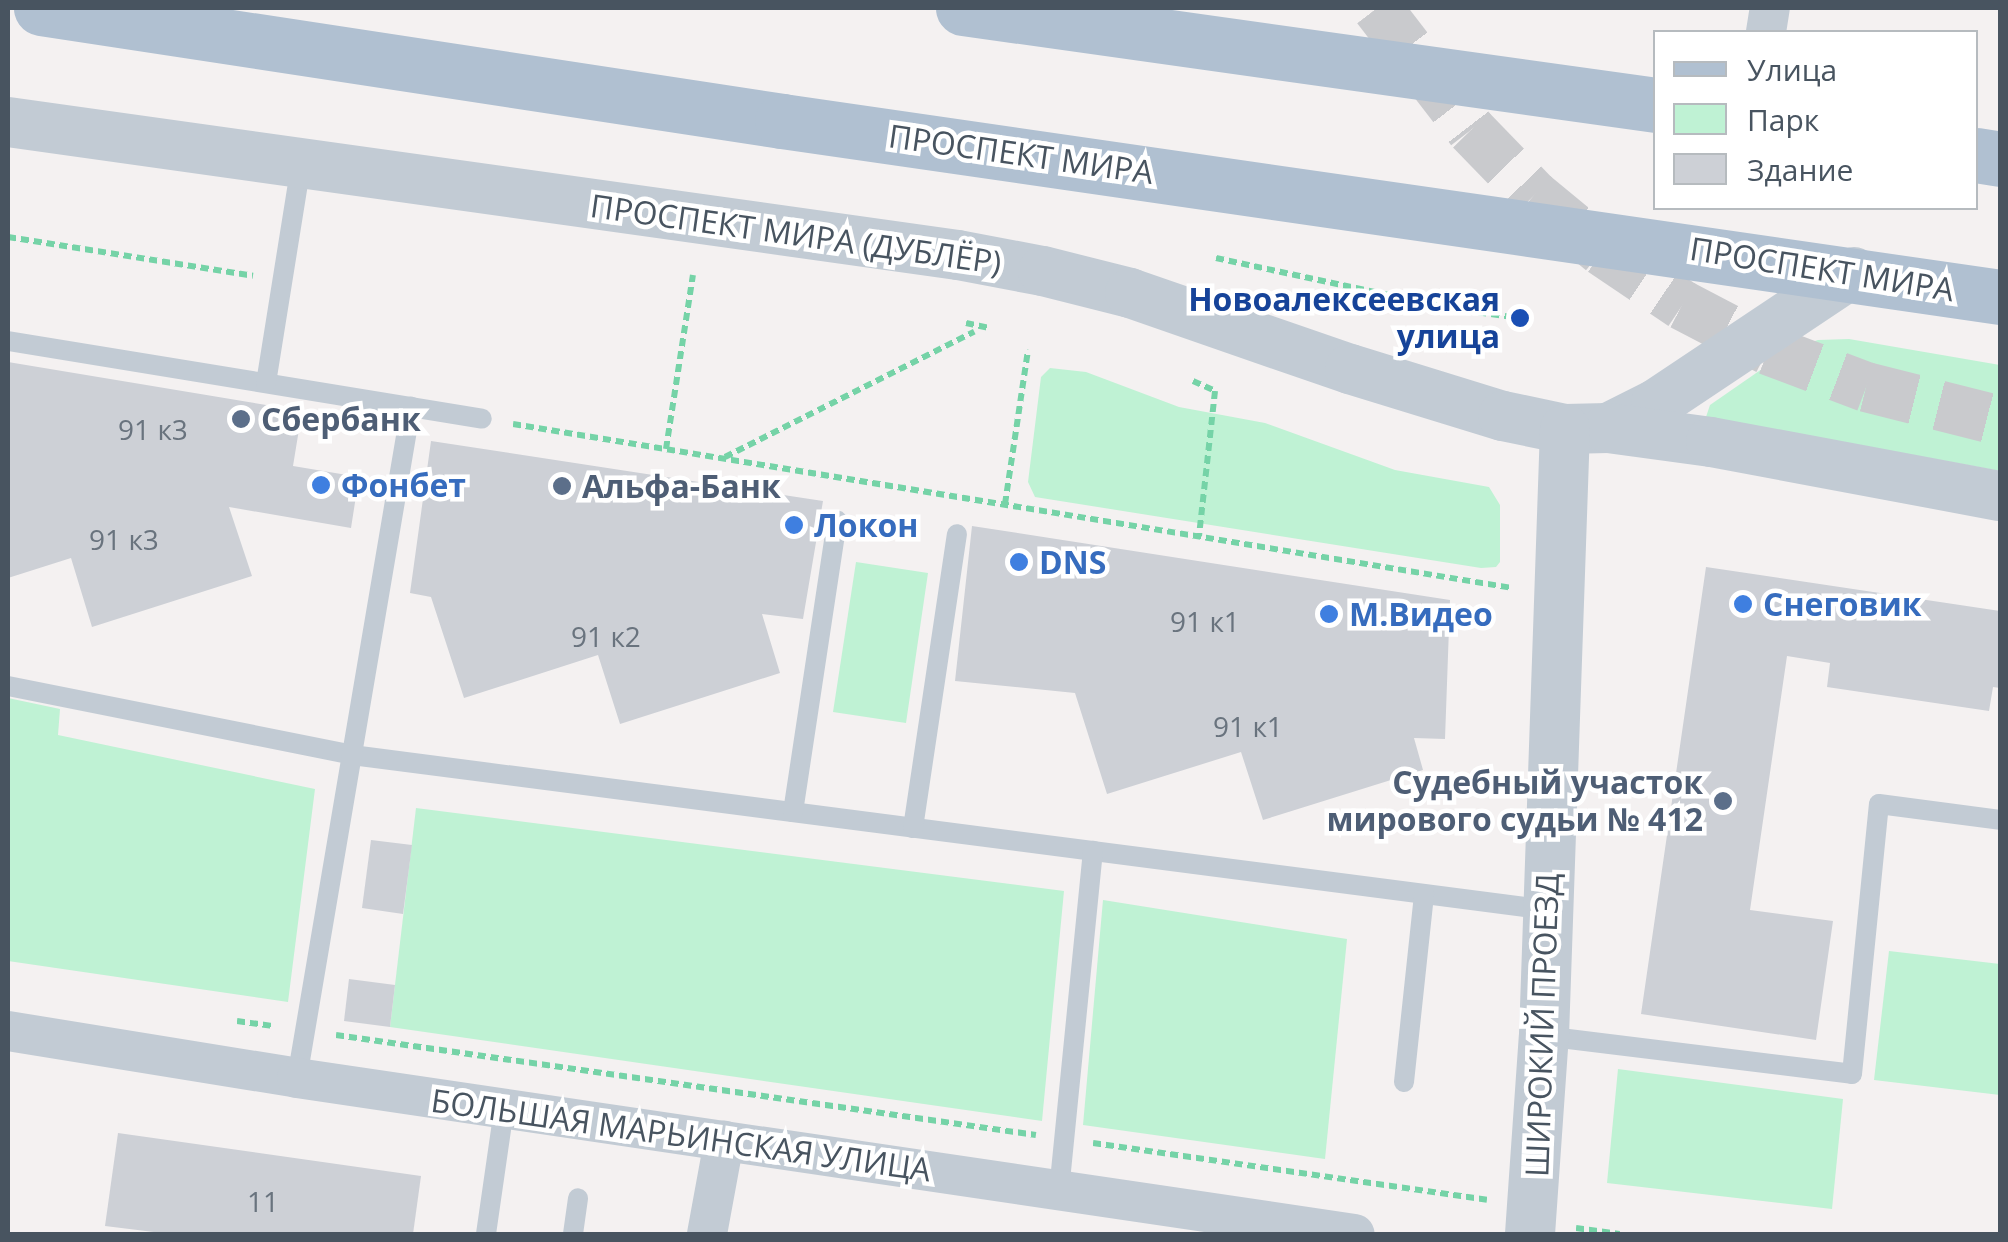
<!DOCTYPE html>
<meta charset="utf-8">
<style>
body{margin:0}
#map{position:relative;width:2008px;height:1242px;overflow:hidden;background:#f4f1f1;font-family:"Open Sans",sans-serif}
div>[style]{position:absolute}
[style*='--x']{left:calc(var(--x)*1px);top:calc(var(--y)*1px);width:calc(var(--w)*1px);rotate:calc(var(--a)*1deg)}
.green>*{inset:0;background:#bff2d4}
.building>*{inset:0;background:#cdd0d6}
.tertiary-tunnel>*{height:50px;margin-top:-25px;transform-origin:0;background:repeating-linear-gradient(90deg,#c9cacd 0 50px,transparent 0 75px)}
.path>*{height:6px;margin-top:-3px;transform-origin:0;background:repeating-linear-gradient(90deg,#75d3a7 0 8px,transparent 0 13px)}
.service>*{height:20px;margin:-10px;padding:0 10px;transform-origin:10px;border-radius:10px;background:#c2cbd4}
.minor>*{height:40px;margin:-20px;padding:0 20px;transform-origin:20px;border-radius:20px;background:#c2cbd4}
.tertiary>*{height:50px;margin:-25px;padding:0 25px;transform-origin:25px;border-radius:25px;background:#c2cbd4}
.primary>*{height:55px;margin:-27.5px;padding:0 27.5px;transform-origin:27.5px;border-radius:27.5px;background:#b0c0d1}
.dots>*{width:28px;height:28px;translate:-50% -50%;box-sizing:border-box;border:5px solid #fff;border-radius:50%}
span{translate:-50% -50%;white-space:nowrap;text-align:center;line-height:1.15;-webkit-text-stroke:9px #fff;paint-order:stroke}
.number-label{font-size:28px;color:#69737e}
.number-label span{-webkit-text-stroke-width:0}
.street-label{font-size:32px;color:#485460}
.transit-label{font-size:32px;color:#164399;font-weight:700}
.right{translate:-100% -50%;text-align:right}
.service-label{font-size:32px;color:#4e5e75;font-weight:700}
.left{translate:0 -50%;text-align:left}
.shop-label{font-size:32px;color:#366cbe;font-weight:700}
.frame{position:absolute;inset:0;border:10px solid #485460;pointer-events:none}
.legend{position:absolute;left:1653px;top:30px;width:325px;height:180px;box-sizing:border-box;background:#fff;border:2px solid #b6bbbf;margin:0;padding:12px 18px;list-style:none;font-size:30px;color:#485460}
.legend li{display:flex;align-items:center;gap:20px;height:50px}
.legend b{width:50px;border:2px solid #b6bbbf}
</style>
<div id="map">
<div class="green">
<i style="clip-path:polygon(1849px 339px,2000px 365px,2000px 471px,1706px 417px,1710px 405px,1791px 349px,1818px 340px)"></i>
<i style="clip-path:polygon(1050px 368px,1086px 372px,1179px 407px,1265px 423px,1395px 470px,1489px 487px,1500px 505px,1500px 562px,1496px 567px,1481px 568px,1035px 497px,1028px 482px,1041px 377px)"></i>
<i style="clip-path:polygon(856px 562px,928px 573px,906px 723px,833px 712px)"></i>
<i style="clip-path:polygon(8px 698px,60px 709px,58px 735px,315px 789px,288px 1002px,8px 961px)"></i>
<i style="clip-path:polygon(416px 808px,1064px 891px,1042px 1121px,390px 1027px)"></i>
<i style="clip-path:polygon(1103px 900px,1347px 939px,1325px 1159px,1083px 1125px)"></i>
<i style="clip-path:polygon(1889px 951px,2000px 964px,2000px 1095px,1874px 1080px)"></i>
<i style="clip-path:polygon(1618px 1069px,1843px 1099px,1832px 1209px,1607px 1183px)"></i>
</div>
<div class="building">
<i style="clip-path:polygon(8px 362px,302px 411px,293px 466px,359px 477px,351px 528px,229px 507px,252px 576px,92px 627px,71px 558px,8px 578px)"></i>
<i style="clip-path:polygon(431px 441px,823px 501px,803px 619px,762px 614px,780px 673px,620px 724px,598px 655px,464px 698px,431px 597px,410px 593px)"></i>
<i style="clip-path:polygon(972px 526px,1450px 600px,1445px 739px,1414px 738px,1423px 770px,1263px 820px,1241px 752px,1107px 794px,1075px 693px,955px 681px)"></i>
<i style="clip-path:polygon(1706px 567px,2000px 611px,2000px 688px,1993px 687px,1989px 711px,1827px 687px,1830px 663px,1787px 656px,1750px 910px,1833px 921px,1816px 1040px,1641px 1014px)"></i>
<i style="clip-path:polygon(371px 840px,412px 845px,403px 914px,362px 908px)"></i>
<i style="clip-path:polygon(349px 979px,395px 985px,390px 1027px,344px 1021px)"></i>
<i style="clip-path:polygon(118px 1133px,421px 1176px,413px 1234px,170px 1234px,105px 1226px)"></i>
</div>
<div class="tertiary-tunnel">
<i style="--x:1377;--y:8;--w:154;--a:52.4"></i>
<i style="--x:1471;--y:130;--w:91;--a:45.9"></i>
<i style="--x:1534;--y:195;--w:88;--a:39.5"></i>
<i style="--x:1602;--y:251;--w:97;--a:34"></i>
<i style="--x:1682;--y:305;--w:97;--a:27.6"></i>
<i style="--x:1768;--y:350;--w:105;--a:20.7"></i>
<i style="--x:1866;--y:387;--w:138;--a:14.2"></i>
</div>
<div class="path">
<i style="--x:8;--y:237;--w:248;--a:9"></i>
<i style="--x:1216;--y:258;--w:242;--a:12.1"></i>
<i style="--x:1453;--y:309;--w:68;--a:7.7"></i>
<i style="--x:966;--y:323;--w:25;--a:12"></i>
<i style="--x:1193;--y:381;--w:24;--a:24"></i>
<i style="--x:1215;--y:391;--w:146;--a:96.3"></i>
<i style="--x:513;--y:424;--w:1012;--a:9.32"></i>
<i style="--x:666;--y:449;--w:176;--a:-81.2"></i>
<i style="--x:725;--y:457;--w:279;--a:-26.7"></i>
<i style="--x:1005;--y:504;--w:156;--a:-81.5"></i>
<i style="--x:237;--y:1021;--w:37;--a:8"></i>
<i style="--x:336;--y:1035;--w:707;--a:8.13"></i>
<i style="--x:1093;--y:1143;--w:398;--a:8.2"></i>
<i style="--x:1576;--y:1228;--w:44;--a:7.8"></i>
</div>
<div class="service">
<i style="--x:8;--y:341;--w:480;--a:9.3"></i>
<i style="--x:266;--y:383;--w:222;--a:-80.9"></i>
<i style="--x:8;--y:686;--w:351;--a:11.3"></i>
<i style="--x:352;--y:755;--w:1206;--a:7.38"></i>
<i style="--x:793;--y:812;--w:295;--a:-81.4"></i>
<i style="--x:913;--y:828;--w:297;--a:-81.5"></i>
<i style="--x:1544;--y:1036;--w:310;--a:7"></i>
<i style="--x:1852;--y:1074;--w:271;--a:-84.3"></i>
<i style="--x:1879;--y:804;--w:122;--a:7.5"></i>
<i style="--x:297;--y:1078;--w:681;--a:-80.36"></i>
<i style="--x:1404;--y:1082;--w:189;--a:-83.9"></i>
<i style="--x:1059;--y:1191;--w:342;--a:-84.3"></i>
<i style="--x:486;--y:1234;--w:126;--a:-81.8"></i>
<i style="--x:573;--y:1234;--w:36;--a:-82"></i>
</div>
<div class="minor">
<i style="--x:1766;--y:32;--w:24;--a:-81"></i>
<i style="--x:8;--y:1031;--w:293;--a:9.2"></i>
<i style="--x:297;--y:1078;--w:1069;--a:8.39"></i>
<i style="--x:707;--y:1234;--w:95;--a:-79.6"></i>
</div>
<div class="tertiary">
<i style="--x:8;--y:122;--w:959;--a:7.97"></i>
<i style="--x:958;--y:255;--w:86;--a:10.7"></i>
<i style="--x:1043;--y:271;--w:90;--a:14.2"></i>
<i style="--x:1130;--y:293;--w:233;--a:19.1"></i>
<i style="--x:1350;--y:369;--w:160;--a:17.1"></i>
<i style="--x:1503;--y:416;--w:63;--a:11.8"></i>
<i style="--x:1565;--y:429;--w:43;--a:-1.3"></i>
<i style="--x:1608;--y:428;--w:54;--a:-26.6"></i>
<i style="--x:1656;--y:404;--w:238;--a:-33.7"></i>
<i style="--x:1608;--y:428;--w:104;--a:7.7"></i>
<i style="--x:1711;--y:442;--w:294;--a:10.6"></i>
<i style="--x:1530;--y:1234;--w:198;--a:-86"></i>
<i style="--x:1544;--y:1036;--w:607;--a:-88.02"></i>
</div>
<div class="primary">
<i style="--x:41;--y:8;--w:750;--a:8.67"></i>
<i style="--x:782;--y:121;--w:1231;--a:8.22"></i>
<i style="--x:963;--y:8;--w:700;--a:7.97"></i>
<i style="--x:1976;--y:155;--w:24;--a:9"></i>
</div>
<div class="dots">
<i style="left:1520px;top:318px;background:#1a4fb4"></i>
<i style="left:241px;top:419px;background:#5c6f8a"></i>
<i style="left:321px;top:485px;background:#3f7fe0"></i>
<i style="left:562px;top:486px;background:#5c6f8a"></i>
<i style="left:794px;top:525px;background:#3f7fe0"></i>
<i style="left:1019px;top:562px;background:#3f7fe0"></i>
<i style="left:1743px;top:604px;background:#3f7fe0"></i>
<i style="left:1329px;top:614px;background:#3f7fe0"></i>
<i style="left:1723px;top:801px;background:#5c6f8a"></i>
</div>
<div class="number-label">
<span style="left:153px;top:429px">91 к3</span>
<span style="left:124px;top:539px">91 к3</span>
<span style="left:1205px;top:621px">91 к1</span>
<span style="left:606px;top:636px">91 к2</span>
<span style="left:1248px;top:726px">91 к1</span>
<span style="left:263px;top:1201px">11</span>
</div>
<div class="street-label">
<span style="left:1021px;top:154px;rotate:8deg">ПРОСПЕКТ МИРА</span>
<span style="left:796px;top:234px;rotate:8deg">ПРОСПЕКТ МИРА (ДУБЛЁР)</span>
<span style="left:1822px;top:269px;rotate:9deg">ПРОСПЕКТ МИРА</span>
<span style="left:1542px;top:1025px;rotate:-88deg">ШИРОКИЙ ПРОЕЗД</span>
<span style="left:681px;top:1135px;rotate:8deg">БОЛЬШАЯ МАРЬИНСКАЯ УЛИЦА</span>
</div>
<div class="transit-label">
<span class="right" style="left:1500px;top:318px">Новоалексеевская<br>улица</span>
</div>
<div class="service-label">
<span class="left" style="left:261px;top:419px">Сбербанк</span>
<span class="left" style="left:582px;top:486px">Альфа-Банк</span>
<span class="right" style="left:1703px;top:801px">Судебный участок<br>мирового судьи № 412</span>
</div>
<div class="shop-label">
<span class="left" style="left:341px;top:485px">Фонбет</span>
<span class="left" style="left:814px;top:525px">Локон</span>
<span class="left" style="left:1039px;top:562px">DNS</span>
<span class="left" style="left:1763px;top:604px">Снеговик</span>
<span class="left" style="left:1349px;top:614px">М.Видео</span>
</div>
<div class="frame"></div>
<ul class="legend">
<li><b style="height:12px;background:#b0c0d1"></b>Улица</li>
<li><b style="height:28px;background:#bff2d4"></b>Парк</li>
<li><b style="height:28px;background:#cdd0d6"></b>Здание</li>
</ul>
</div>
